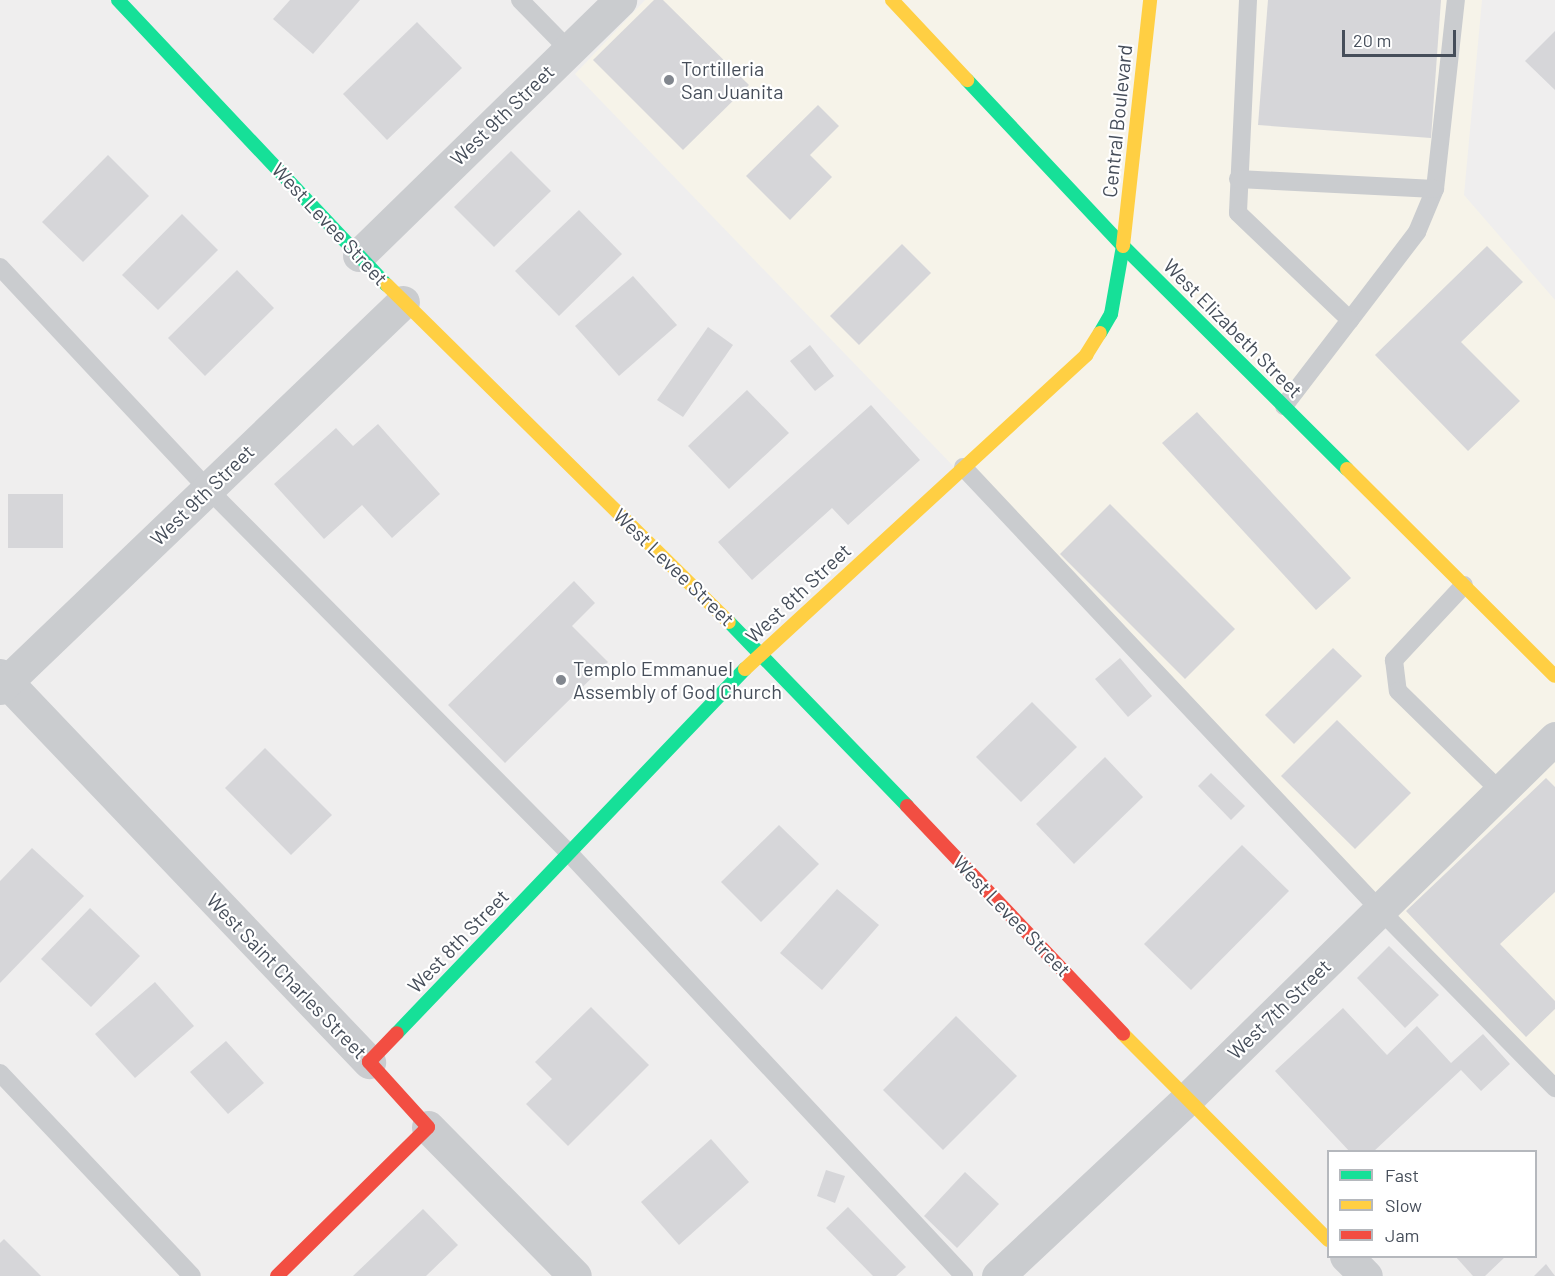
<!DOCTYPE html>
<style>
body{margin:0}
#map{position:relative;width:1555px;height:1276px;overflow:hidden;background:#efeeee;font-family:Barlow,sans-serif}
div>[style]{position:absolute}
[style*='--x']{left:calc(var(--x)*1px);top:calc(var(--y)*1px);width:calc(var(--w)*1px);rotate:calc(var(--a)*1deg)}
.commercial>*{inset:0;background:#f6f3e9}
.building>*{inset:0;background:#d6d6d9}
.lane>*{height:18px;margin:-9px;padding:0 9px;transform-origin:9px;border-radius:9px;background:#cacccf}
.street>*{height:33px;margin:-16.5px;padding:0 16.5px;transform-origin:16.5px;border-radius:16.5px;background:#cacccf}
.fast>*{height:14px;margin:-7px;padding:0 7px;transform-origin:7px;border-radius:7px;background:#16e098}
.slow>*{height:14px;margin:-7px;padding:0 7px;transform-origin:7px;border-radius:7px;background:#ffcf43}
.jam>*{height:14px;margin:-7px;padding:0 7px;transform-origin:7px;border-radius:7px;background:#f24e42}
.dots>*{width:16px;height:16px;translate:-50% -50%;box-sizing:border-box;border:3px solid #fff;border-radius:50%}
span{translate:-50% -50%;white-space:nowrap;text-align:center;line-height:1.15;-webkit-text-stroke:4.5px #fff;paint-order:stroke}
.poi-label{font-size:20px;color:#464e5a}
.left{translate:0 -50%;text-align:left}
.street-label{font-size:20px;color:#464e5a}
.legend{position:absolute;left:1327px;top:1150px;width:210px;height:108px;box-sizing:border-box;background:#fff;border:2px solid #b5b8bd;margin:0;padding:8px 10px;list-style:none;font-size:18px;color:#464e5a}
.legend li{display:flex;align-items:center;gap:12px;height:30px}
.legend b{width:30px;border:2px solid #b5b8bd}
.scale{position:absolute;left:1342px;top:30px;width:114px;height:27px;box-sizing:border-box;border:3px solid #464e5a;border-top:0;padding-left:8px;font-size:18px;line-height:21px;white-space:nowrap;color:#464e5a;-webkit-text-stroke:4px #fff;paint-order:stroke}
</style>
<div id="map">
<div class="commercial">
<i style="clip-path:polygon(645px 0,1482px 0,1464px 195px,1555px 300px,1555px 1090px,575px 74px)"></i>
</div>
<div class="building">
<i style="clip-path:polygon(290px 0,360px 0,313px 54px,273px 19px)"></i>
<i style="clip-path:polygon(654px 0,663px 0,749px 85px,683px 150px,593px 60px)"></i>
<i style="clip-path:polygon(1268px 0,1441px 0,1431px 138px,1258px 125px)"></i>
<i style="clip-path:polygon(417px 22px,462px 68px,387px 140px,343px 94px)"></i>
<i style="clip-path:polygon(1555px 31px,1555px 90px,1525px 61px)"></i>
<i style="clip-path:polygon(818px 105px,839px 126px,810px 155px,832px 177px,790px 220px,746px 176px)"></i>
<i style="clip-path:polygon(511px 151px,551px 191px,494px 247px,454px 207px)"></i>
<i style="clip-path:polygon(108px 155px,149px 196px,83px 262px,42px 222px)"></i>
<i style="clip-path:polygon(579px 210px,622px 254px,559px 316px,515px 271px)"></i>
<i style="clip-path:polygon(182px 214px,218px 250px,158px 310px,122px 275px)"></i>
<i style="clip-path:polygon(902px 244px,931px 273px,859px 345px,830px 316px)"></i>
<i style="clip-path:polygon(1487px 246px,1523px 282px,1461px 342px,1520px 401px,1468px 451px,1375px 355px)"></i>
<i style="clip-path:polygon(237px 270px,274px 308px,205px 376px,168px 338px)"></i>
<i style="clip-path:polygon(633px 276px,677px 325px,619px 376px,575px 326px)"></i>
<i style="clip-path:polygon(708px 327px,733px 345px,683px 417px,657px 400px)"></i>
<i style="clip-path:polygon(810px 345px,834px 376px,815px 391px,790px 361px)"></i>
<i style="clip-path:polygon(747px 390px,789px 433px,729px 489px,688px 446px)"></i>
<i style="clip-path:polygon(871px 405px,920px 460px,848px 525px,832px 508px,752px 580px,718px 542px)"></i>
<i style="clip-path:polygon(1197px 412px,1351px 578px,1316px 610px,1162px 443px)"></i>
<i style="clip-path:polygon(378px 424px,440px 494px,392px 538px,362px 505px,324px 539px,274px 484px,336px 428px,353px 446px)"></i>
<i style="clip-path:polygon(8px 494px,63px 494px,63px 548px,8px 548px)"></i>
<i style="clip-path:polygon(1110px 504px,1235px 629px,1185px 679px,1060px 554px)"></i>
<i style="clip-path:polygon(574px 581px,595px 603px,572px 626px,608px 662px,505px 763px,448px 705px)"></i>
<i style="clip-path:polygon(1333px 648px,1362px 676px,1294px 744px,1265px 715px)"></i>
<i style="clip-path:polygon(1120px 658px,1152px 696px,1128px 717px,1095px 679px)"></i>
<i style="clip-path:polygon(1032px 702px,1077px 747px,1021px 802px,976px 757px)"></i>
<i style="clip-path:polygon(1337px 720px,1411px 793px,1355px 849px,1281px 776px)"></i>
<i style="clip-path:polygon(265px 748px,332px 815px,291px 855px,225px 788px)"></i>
<i style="clip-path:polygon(1105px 757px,1143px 797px,1074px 864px,1036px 824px)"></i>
<i style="clip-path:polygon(1211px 773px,1245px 806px,1231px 820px,1198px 786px)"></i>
<i style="clip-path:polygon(1546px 778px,1555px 787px,1555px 892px,1500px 944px,1555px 1001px,1555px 1009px,1526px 1037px,1406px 911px)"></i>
<i style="clip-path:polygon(779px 825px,819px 864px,761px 922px,721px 882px)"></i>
<i style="clip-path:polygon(1242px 845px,1289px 891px,1191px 990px,1144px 944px)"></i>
<i style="clip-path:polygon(32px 848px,84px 896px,0 983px,0 881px)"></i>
<i style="clip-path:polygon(837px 889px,879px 925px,822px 990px,780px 953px)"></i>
<i style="clip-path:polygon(90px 908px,140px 956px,91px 1007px,41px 959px)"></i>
<i style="clip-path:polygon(1389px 946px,1439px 995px,1405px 1028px,1357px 978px)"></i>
<i style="clip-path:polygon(155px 982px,194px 1026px,135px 1078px,95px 1034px)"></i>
<i style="clip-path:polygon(591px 1007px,649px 1065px,568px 1146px,526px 1104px,552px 1079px,535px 1062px)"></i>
<i style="clip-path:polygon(1343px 1008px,1387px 1055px,1417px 1026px,1451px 1063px,1483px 1034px,1510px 1064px,1481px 1091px,1461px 1070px,1373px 1152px,1350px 1152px,1275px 1071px)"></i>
<i style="clip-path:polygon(956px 1016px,1017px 1076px,943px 1150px,883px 1090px)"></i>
<i style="clip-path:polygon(226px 1041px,264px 1083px,228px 1114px,190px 1072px)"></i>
<i style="clip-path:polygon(711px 1139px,749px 1182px,679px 1245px,641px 1202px)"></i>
<i style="clip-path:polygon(826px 1170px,845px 1176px,835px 1203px,817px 1196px)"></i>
<i style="clip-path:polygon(965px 1172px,999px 1204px,957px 1248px,924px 1216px)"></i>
<i style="clip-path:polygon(848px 1207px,906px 1267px,896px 1276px,873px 1276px,826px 1228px)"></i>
<i style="clip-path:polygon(423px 1209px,458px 1245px,426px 1276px,353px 1276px)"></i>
<i style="clip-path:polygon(4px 1239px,41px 1276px,0 1276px,0 1243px)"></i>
<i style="clip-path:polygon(1455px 1256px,1506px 1256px,1485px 1276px,1473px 1276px)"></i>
<i style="clip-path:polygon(1546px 1264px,1555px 1276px,1534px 1276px)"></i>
</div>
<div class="lane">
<i style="--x:520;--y:0;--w:70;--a:45.6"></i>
<i style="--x:1248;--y:0;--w:213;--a:92.7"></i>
<i style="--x:1238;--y:213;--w:155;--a:43.7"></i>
<i style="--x:1350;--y:320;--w:111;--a:-52.7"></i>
<i style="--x:1417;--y:232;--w:47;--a:-67.3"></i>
<i style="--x:1435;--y:189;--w:190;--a:-83.7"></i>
<i style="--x:1238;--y:179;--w:197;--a:2.9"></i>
<i style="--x:0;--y:267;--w:304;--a:46.9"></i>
<i style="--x:208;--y:489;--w:513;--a:45.24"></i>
<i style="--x:569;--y:853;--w:579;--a:46.96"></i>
<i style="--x:1284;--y:406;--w:108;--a:-52.5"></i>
<i style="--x:963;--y:467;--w:608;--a:46.73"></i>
<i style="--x:1380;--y:910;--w:250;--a:45.5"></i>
<i style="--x:1464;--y:585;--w:103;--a:133"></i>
<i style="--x:1394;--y:660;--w:31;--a:83"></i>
<i style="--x:1398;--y:691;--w:144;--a:44.4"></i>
<i style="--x:0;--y:1073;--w:279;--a:46.6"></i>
</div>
<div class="street">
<i style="--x:359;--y:255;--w:365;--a:-44.3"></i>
<i style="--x:0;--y:675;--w:535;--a:46.36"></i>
<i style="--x:0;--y:688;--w:558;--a:-43.77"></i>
<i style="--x:428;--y:1127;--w:209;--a:45.4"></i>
<i style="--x:1346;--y:1256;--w:28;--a:45"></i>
<i style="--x:998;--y:1276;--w:258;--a:-43.1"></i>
<i style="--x:1186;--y:1100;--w:517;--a:-44.45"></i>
</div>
<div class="fast">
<i style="--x:118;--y:0;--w:392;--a:46.7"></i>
<i style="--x:967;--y:80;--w:228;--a:46.8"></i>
<i style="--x:1123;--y:246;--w:69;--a:100"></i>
<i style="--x:1111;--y:314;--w:22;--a:120"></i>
<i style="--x:1123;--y:246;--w:316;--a:44.9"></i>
<i style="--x:729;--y:622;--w:256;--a:45.9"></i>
<i style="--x:397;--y:1033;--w:504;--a:-46.29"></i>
</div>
<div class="slow">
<i style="--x:892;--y:0;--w:110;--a:46.8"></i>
<i style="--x:1123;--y:246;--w:247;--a:-83.7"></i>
<i style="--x:387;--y:285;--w:480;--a:44.6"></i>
<i style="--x:1347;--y:469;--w:293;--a:44.9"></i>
<i style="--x:745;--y:669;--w:464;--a:-42.6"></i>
<i style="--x:1086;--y:355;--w:26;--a:-58"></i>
<i style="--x:1123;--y:1034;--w:291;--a:45.1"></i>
</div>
<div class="jam">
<i style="--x:907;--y:806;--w:314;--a:46.5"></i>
<i style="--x:277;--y:1276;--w:212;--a:-44.6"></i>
<i style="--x:428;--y:1127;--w:88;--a:-132.2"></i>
<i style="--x:369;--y:1062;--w:40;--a:-46"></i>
</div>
<div class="dots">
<i style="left:669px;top:80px;background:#81868e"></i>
<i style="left:561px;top:680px;background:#81868e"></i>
</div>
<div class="poi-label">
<span class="left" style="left:681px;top:80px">Tortilleria<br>San Juanita</span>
<span class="left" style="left:573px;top:680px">Templo Emmanuel<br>Assembly of God Church</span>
</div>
<div class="street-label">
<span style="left:502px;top:115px;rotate:-44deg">West 9th Street</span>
<span style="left:1117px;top:121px;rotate:-84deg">Central Boulevard</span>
<span style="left:330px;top:224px;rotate:47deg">West Levee Street</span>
<span style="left:1233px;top:328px;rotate:45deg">West Elizabeth Street</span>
<span style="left:202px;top:495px;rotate:-44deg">West 9th Street</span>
<span style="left:674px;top:567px;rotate:44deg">West Levee Street</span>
<span style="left:798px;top:593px;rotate:-43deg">West 8th Street</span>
<span style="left:1012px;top:916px;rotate:46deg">West Levee Street</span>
<span style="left:458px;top:941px;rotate:-46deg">West 8th Street</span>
<span style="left:287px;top:976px;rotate:46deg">West Saint Charles Street</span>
<span style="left:1279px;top:1009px;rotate:-44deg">West 7th Street</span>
</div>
<ul class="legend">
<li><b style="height:8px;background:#16e098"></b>Fast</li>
<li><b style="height:8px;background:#ffcf43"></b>Slow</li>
<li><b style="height:8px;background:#f24e42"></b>Jam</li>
</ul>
<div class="scale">20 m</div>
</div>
